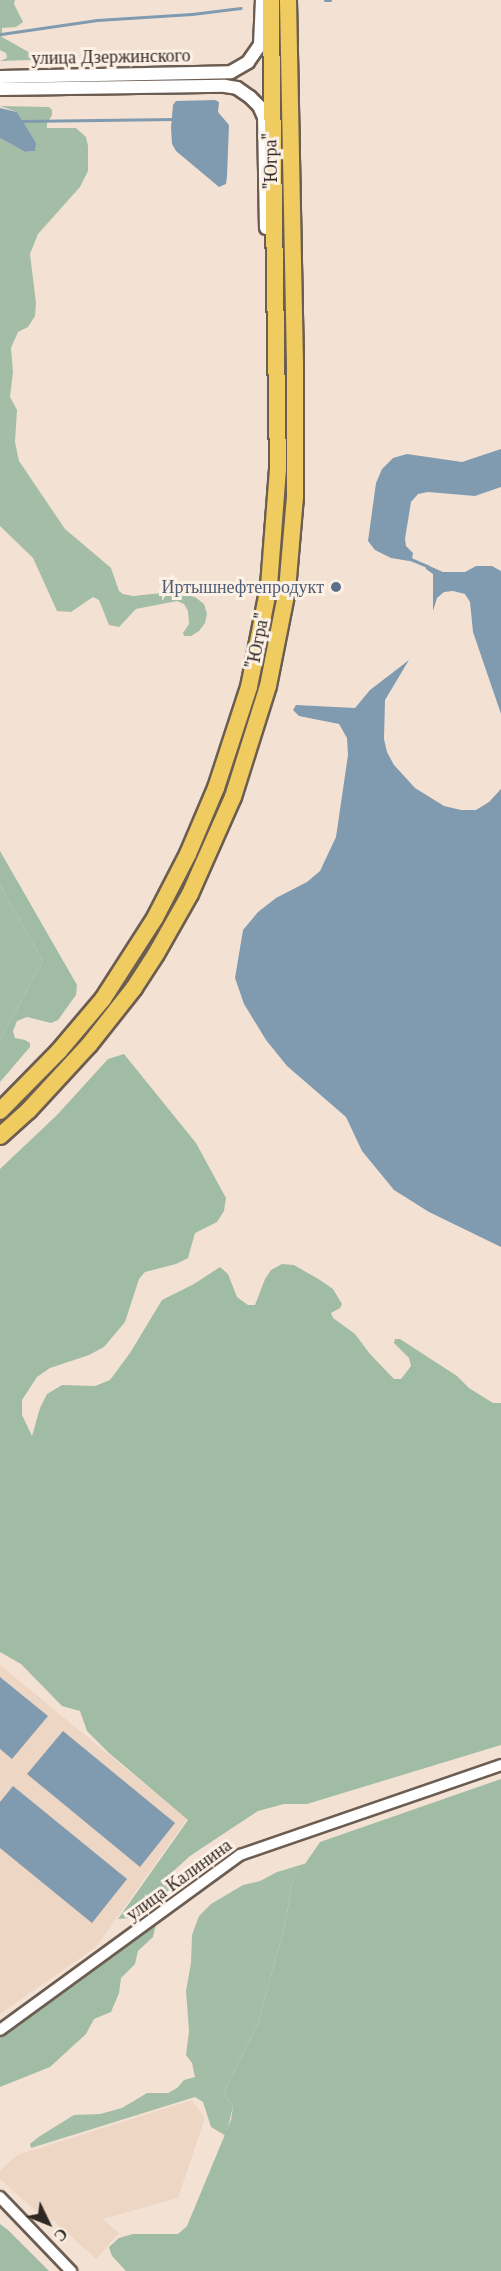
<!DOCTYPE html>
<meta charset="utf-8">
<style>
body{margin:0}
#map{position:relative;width:501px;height:2271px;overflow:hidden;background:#f3e2d4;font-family:"Libre Baskerville",serif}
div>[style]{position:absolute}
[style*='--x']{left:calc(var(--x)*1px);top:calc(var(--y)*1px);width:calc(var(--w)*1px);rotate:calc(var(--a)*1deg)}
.built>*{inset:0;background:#eed6c4}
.green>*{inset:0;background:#a3bda6}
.forest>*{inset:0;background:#a1bca5}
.water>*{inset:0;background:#809bb0}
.stream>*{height:3px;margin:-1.5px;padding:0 1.5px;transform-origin:1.5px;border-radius:1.5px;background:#809bb0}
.roads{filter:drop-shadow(2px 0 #6c5d52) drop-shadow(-2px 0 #6c5d52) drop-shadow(0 2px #6c5d52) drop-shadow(0 -2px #6c5d52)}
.minor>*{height:10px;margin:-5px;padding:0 5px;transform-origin:5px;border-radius:5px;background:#fff}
.tertiary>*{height:12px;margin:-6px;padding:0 6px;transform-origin:6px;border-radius:6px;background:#fff}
.trunk>*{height:16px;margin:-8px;padding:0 8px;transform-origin:8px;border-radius:8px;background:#f0cc60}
.dots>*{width:16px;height:16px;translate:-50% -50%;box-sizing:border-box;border:3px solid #fdf0e5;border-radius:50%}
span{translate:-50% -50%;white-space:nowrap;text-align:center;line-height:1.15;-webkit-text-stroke:6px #fdf0e5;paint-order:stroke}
.street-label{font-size:18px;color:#2e2823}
.service-label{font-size:18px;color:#4e5e75}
.right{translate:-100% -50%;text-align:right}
.north{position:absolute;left:18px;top:2193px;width:60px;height:60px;-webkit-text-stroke:4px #fdf0e5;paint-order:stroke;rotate:133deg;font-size:16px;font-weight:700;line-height:24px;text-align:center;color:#2e2823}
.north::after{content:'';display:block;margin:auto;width:21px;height:27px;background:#2e2823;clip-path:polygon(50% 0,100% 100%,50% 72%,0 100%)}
</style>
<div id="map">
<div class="built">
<i style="clip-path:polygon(0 1665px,187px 1819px,96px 1947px,0 2014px)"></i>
<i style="clip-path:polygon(192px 2100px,205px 2118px,178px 2198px,103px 2219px,119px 2233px,96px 2259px,53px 2220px,49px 2223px,0 2179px,0 2171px,17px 2155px)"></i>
</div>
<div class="green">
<i style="clip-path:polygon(0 0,15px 0,14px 4px,23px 22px,16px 27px,2px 28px,2px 37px,32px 54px,32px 60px,0 61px,7px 58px,6px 53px,0 50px)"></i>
<i style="clip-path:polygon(0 106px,49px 107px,52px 110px,52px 115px,47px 123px,47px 128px,76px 128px,86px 137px,88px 146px,88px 171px,80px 187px,38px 234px,30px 254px,36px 303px,35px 316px,28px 327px,18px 332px,11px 348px,13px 372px,10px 397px,17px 410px,15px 442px,19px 461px,65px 529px,111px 568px,119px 591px,123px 594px,133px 596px,171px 592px,195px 597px,204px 604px,207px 614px,205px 623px,199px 631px,191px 636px,184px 636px,183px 633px,189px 624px,188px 611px,184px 604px,177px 601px,136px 609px,119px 627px,109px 625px,99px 600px,93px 597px,71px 612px,57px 611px,33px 558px,0 526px,0 138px,25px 152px,35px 151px,32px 137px,17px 112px)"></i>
<i style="clip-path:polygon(0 885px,43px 961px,0 1040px)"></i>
<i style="clip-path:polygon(307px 1863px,292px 1883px,285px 1925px,258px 2024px,224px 2093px,233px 2106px,226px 2136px,211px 2127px,203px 2102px,195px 2097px,31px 2148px,30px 2144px,40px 2136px,74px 2115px,100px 2114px,122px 2108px,147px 2093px,168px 2093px,177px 2088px,184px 2080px,195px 2077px,192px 2063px,186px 2055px,189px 2031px,186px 1991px,191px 1963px,192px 1935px,199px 1916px,211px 1904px,243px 1885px,260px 1881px,277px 1872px)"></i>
</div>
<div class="forest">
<i style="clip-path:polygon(0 851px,77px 985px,76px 995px,58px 1020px,51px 1023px,27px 1017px,17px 1021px,13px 1031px,15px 1038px,25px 1040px,30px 1043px,30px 1047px,0 1082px,0 1040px,43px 961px,0 885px)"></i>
<i style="clip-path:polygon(124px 1054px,196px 1143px,226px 1198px,224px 1211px,217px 1222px,195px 1233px,188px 1258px,176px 1264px,145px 1272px,139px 1279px,125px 1322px,104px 1347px,89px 1355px,50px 1368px,37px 1377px,22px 1400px,22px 1415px,32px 1436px,40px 1408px,47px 1394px,62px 1385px,95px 1386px,110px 1380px,130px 1353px,162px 1300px,194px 1284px,220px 1267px,228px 1274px,237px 1297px,248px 1305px,255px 1305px,265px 1279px,271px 1270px,282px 1264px,294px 1265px,320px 1280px,333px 1289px,342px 1304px,340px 1308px,331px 1313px,333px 1318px,355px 1334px,370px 1354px,394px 1379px,401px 1379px,411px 1366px,409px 1358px,394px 1343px,395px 1339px,400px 1339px,457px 1376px,469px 1388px,493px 1403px,501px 1403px,501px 1745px,307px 1804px,284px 1804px,258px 1811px,190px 1856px,169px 1875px,168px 1880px,176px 1881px,175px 1887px,129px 1918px,118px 1919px,188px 1820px,109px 1753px,87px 1731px,80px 1711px,62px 1706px,21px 1664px,0 1652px,0 1169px,57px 1115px,108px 1059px)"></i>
<i style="clip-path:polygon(501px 1779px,501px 2271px,126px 2271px,112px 2256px,109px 2247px,119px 2238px,133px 2234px,178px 2234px,187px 2226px,231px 2120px,233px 2106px,224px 2093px,258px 2024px,285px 1925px,292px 1883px,320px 1842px)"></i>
<i style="clip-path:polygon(156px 1924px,153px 1937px,138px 1951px,135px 1964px,121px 1978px,119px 1993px,111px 2012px,94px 2019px,86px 2034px,50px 2067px,0 2087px,0 2036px)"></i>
<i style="clip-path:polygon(0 2224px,8px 2230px,49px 2271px,0 2271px)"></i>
</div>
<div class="water">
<i style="clip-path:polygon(215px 100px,219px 102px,218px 112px,229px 125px,227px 176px,226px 184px,219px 187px,176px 151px,172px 144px,171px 128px,173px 105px,176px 101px)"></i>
<i style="clip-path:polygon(0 108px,17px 112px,36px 143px,35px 151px,25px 152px,0 138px)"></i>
<i style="clip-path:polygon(501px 449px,501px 487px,475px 496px,428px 492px,418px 494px,411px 502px,405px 539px,406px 546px,413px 553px,412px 559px,409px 561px,391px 558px,375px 550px,368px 541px,376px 483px,382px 469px,393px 458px,407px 454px,462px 462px)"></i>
<i style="clip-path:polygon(425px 564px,443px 572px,465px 572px,476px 566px,492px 566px,501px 571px,501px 714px,473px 632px,470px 602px,465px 594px,453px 591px,444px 592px,437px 598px,433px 611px,433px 574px,426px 569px)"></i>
<i style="clip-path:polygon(409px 660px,385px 700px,384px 739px,387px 752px,394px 765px,415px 788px,444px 806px,461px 810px,476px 810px,489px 802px,501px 789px,501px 1247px,429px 1212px,394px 1190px,362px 1151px,346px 1117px,287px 1066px,266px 1040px,244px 1004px,235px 978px,243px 930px,258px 912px,276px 898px,307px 882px,320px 871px,336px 837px,348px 755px,347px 738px,339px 724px,299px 716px,293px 710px,296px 705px,355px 708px,370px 690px)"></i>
<i style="clip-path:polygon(0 1677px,48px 1716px,12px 1759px,0 1749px)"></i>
<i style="clip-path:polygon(63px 1731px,175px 1823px,140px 1867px,27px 1774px)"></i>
<i style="clip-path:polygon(13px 1786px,127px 1879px,92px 1923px,0 1848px,0 1802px)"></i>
</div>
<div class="stream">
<i style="--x:325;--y:0;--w:5;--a:0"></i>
<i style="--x:1;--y:34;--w:97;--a:-8.3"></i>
<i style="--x:97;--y:20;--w:95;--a:-3.6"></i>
<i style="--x:192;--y:14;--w:49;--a:-7"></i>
<i style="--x:21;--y:121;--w:154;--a:-0.7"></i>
<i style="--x:408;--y:558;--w:21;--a:23"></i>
</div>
<div class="roads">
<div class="minor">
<i style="--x:0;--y:2030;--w:297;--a:-36.1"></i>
<i style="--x:240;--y:1855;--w:276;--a:-19"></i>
<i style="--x:0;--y:2197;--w:103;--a:46.2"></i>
</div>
<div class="tertiary">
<i style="--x:0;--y:77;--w:231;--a:-1.2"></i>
<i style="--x:231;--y:72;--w:20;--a:-30"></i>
<i style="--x:248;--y:62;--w:21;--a:-55"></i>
<i style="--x:260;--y:45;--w:45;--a:-87.5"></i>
<i style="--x:0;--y:89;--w:225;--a:-0.8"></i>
<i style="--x:225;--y:86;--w:12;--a:9"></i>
<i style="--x:237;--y:88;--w:16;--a:35"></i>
<i style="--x:250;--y:97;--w:13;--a:45"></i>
<i style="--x:259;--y:106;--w:17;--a:66"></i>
<i style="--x:264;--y:115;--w:113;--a:89"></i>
</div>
<div class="trunk">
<i style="--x:0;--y:1111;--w:84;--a:-45.5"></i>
<i style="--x:59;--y:1051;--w:68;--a:-49.8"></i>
<i style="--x:103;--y:999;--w:96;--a:-57.3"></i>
<i style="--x:155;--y:918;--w:72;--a:-62.7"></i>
<i style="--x:188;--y:854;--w:72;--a:-67"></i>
<i style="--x:216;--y:788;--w:106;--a:-71.9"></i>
<i style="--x:249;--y:687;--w:103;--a:-78.8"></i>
<i style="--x:269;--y:586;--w:117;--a:-85.6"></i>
<i style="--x:278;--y:469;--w:469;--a:-90.9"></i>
<i style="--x:0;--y:1136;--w:38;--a:-42"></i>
<i style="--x:28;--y:1111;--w:90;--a:-47.3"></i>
<i style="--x:89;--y:1045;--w:73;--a:-51.7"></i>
<i style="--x:134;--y:988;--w:40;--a:-57.1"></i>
<i style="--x:156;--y:954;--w:69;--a:-60.5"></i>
<i style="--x:190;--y:894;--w:106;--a:-66.1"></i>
<i style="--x:233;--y:797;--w:116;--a:-72.5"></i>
<i style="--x:268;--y:686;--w:98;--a:-78.8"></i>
<i style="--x:287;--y:590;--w:93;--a:-85.1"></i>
<i style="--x:295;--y:497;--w:132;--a:-90"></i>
<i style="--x:295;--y:365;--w:365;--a:-91.1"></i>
</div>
</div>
<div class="dots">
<i style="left:336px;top:587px;background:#5c6f8a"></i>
</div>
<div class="street-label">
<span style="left:111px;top:57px;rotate:-1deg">улица Дзержинского</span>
<span style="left:271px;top:161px;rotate:-91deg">"Югра"</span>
<span style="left:258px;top:641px;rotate:-79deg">"Югра"</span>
<span style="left:179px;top:1880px;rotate:-36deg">улица Калинина</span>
</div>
<div class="service-label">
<span class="right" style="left:324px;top:587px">Иртышнефтепродукт</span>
</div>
<div class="north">С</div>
</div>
